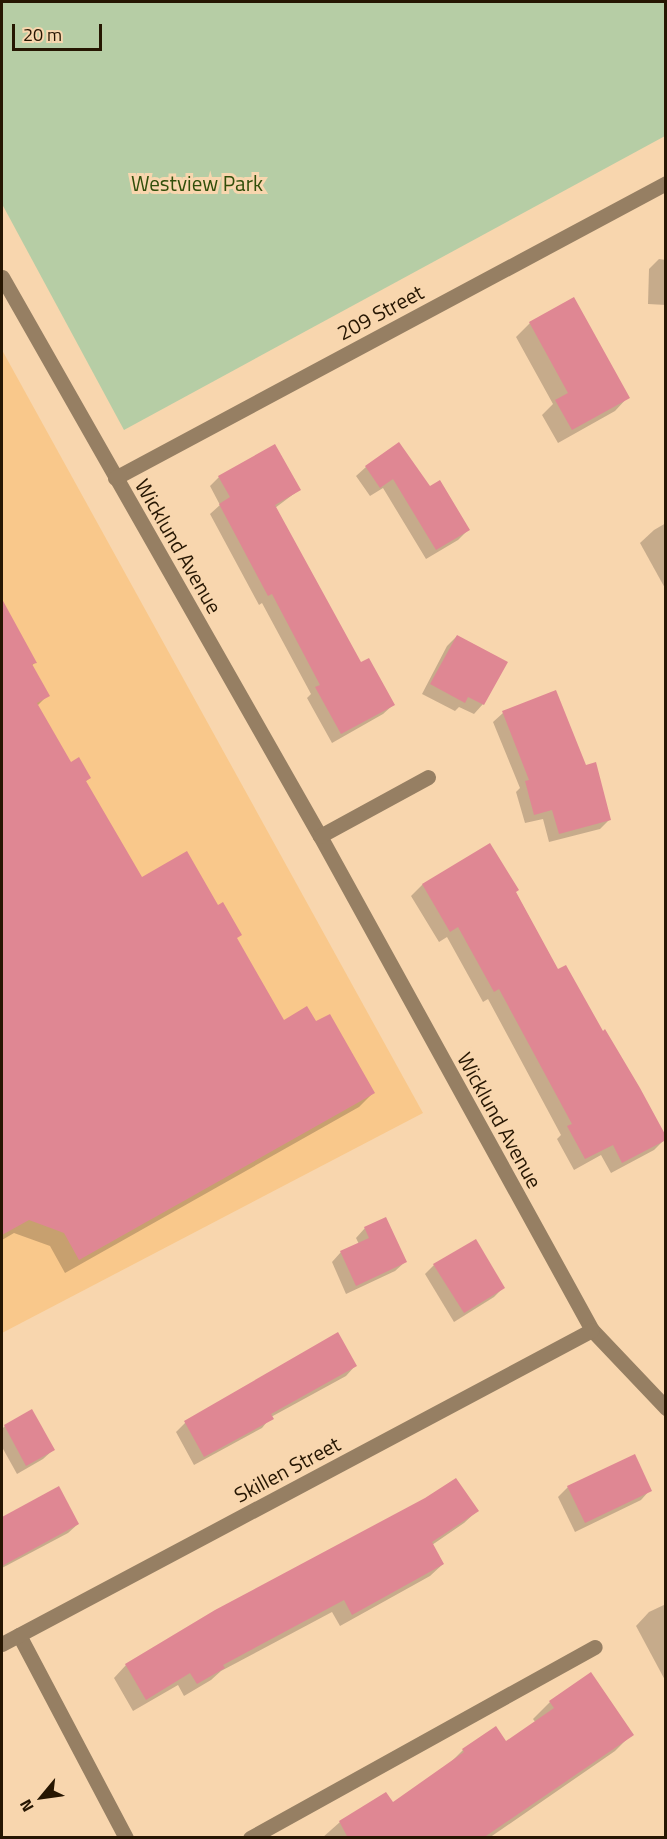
<!DOCTYPE html>
<style>
body{margin:0}
#map{position:relative;width:667px;height:1839px;overflow:hidden;background:#f8d6ae;font-family:"Titillium Web",sans-serif}
div>[style]{position:absolute}
[style*='--x']{left:calc(var(--x)*1px);top:calc(var(--y)*1px);width:calc(var(--w)*1px);rotate:calc(var(--a)*1deg)}
.built>*{inset:0;background:#f9c88b}
.green>*{inset:0;background:#b6cda5}
.shadow>*{inset:0;background:#0003}
.building>*{inset:0;background:#df8793}
.minor>*{height:15px;margin:-7.5px;padding:0 7.5px;transform-origin:7.5px;border-radius:7.5px;background:#967f63}
span{translate:-50% -50%;white-space:nowrap;text-align:center;line-height:1.15;-webkit-text-stroke:6px #f8d6ae;paint-order:stroke}
.park-label{font-size:21px;color:#304e0a}
.street-label{font-size:21px;color:#261602}
.frame{position:absolute;inset:0;border:3px solid #261602;pointer-events:none}
.north{position:absolute;left:12px;top:1767px;width:60px;height:60px;-webkit-text-stroke:4px #f8d6ae;paint-order:stroke;rotate:241deg;font-size:16px;font-weight:700;line-height:24px;text-align:center;color:#261602}
.north::after{content:'';display:block;margin:auto;width:21px;height:27px;background:#261602;clip-path:polygon(50% 0,100% 100%,50% 72%,0 100%)}
.scale{position:absolute;left:12px;top:24px;width:90px;height:27px;box-sizing:border-box;border:3px solid #261602;border-top:0;padding-left:8px;font-size:18px;line-height:21px;white-space:nowrap;color:#261602;-webkit-text-stroke:4px #f8d6ae;paint-order:stroke}
</style>
<div id="map">
<div class="built">
<i style="clip-path:polygon(2px 350px,423px 1113px,2px 1333px)"></i>
</div>
<div class="green">
<i style="clip-path:polygon(2px 2px,665px 2px,665px 136px,124px 430px,2px 204px)"></i>
</div>
<div class="shadow">
<i style="clip-path:polygon(659px 259px,666px 260px,666px 305px,648px 304px,649px 269px)"></i>
<i style="clip-path:polygon(530px 323px,628px 397px,615px 411px,558px 443px,542px 415px,553px 404px,516px 337px)"></i>
<i style="clip-path:polygon(366px 467px,429px 488px,468px 530px,458px 540px,426px 559px,383px 488px,370px 496px,356px 476px)"></i>
<i style="clip-path:polygon(219px 477px,299px 490px,275px 508px,360px 664px,393px 705px,383px 714px,332px 743px,307px 698px,311px 694px,262px 603px,259px 605px,210px 514px,220px 505px,210px 486px)"></i>
<i style="clip-path:polygon(666px 523px,666px 590px,640px 543px,654px 530px)"></i>
<i style="clip-path:polygon(2px 603px,35px 663px,31px 666px,48px 695px,37px 706px,70px 764px,89px 778px,85px 782px,141px 879px,236px 938px,283px 1022px,315px 1023px,373px 1093px,359px 1107px,65px 1273px,50px 1246px,14px 1233px,2px 1240px)"></i>
<i style="clip-path:polygon(457px 636px,483px 704px,474px 714px,459px 707px,455px 711px,422px 694px,447px 646px)"></i>
<i style="clip-path:polygon(503px 713px,585px 766px,610px 819px,600px 829px,549px 842px,543px 819px,525px 823px,516px 792px,520px 788px,493px 722px)"></i>
<i style="clip-path:polygon(490px 845px,558px 971px,665px 1139px,654px 1150px,611px 1173px,601px 1155px,574px 1170px,557px 1139px,561px 1135px,488px 999px,483px 1002px,447px 937px,439px 942px,411px 896px,422px 885px)"></i>
<i style="clip-path:polygon(365px 1228px,405px 1262px,395px 1271px,346px 1294px,332px 1262px,341px 1252px,359px 1244px,356px 1238px)"></i>
<i style="clip-path:polygon(434px 1265px,503px 1288px,494px 1297px,454px 1322px,425px 1274px)"></i>
<i style="clip-path:polygon(355px 1366px,346px 1376px,271px 1417px,262px 1428px,194px 1465px,176px 1432px,185px 1423px)"></i>
<i style="clip-path:polygon(5px 1426px,53px 1450px,43px 1459px,17px 1474px,2px 1447px,2px 1429px)"></i>
<i style="clip-path:polygon(568px 1487px,650px 1490px,641px 1500px,575px 1532px,558px 1497px)"></i>
<i style="clip-path:polygon(477px 1511px,464px 1523px,432px 1545px,443px 1564px,430px 1576px,340px 1626px,332px 1612px,221px 1671px,211px 1680px,184px 1696px,178px 1685px,133px 1711px,114px 1678px,126px 1665px)"></i>
<i style="clip-path:polygon(8px 1515px,78px 1524px,68px 1533px,2px 1568px,2px 1521px)"></i>
<i style="clip-path:polygon(666px 1604px,666px 1682px,636px 1626px,649px 1612px)"></i>
<i style="clip-path:polygon(550px 1702px,632px 1734px,615px 1751px,489px 1838px,322px 1838px,340px 1822px,392px 1804px,446px 1767px,463px 1750px,506px 1743px,536px 1723px,533px 1719px)"></i>
</div>
<div class="building">
<i style="clip-path:polygon(574px 297px,630px 398px,572px 430px,555px 400px,568px 393px,529px 322px)"></i>
<i style="clip-path:polygon(399px 442px,430px 486px,440px 480px,470px 530px,436px 550px,393px 479px,380px 488px,365px 466px)"></i>
<i style="clip-path:polygon(275px 444px,301px 490px,275px 505px,361px 662px,369px 658px,395px 705px,341px 734px,315px 687px,320px 685px,272px 594px,268px 596px,219px 504px,230px 497px,218px 476px)"></i>
<i style="clip-path:polygon(2px 599px,37px 663px,32px 664px,50px 696px,37px 703px,71px 762px,79px 757px,91px 778px,86px 781px,142px 877px,187px 851px,218px 905px,223px 902px,242px 935px,237px 938px,284px 1020px,307px 1006px,316px 1021px,330px 1014px,375px 1093px,79px 1260px,64px 1233px,29px 1220px,2px 1235px)"></i>
<i style="clip-path:polygon(457px 635px,508px 662px,484px 705px,468px 697px,465px 703px,430px 684px)"></i>
<i style="clip-path:polygon(556px 690px,586px 765px,596px 762px,611px 820px,559px 834px,552px 810px,534px 815px,525px 781px,529px 780px,502px 711px)"></i>
<i style="clip-path:polygon(490px 843px,519px 890px,516px 892px,558px 969px,566px 965px,603px 1031px,605px 1029px,640px 1088px,666px 1136px,666px 1140px,622px 1163px,613px 1145px,585px 1159px,567px 1126px,572px 1124px,499px 989px,494px 992px,458px 927px,450px 932px,422px 884px)"></i>
<i style="clip-path:polygon(386px 1217px,407px 1262px,356px 1286px,340px 1251px,369px 1238px,364px 1227px)"></i>
<i style="clip-path:polygon(476px 1239px,505px 1288px,464px 1313px,433px 1264px)"></i>
<i style="clip-path:polygon(338px 1332px,357px 1366px,271px 1414px,274px 1419px,204px 1457px,184px 1421px)"></i>
<i style="clip-path:polygon(32px 1409px,55px 1450px,26px 1466px,4px 1425px)"></i>
<i style="clip-path:polygon(635px 1454px,652px 1491px,585px 1523px,567px 1486px)"></i>
<i style="clip-path:polygon(456px 1478px,479px 1511px,432px 1542px,444px 1564px,352px 1615px,344px 1600px,223px 1665px,225px 1668px,197px 1684px,190px 1673px,146px 1700px,125px 1664px,215px 1610px,425px 1498px)"></i>
<i style="clip-path:polygon(59px 1486px,79px 1524px,2px 1566px,2px 1517px)"></i>
<i style="clip-path:polygon(591px 1672px,634px 1735px,483px 1838px,348px 1838px,339px 1821px,386px 1792px,393px 1802px,464px 1752px,462px 1749px,496px 1726px,506px 1741px,554px 1708px,549px 1701px)"></i>
</div>
<div class="minor">
<i style="--x:2;--y:277;--w:643;--a:60.37"></i>
<i style="--x:320;--y:836;--w:564;--a:61.16"></i>
<i style="--x:592;--y:1330;--w:108;--a:46.5"></i>
<i style="--x:115;--y:478;--w:625;--a:-28.16"></i>
<i style="--x:320;--y:836;--w:123;--a:-28.6"></i>
<i style="--x:19;--y:1635;--w:229;--a:62.2"></i>
<i style="--x:2;--y:1644;--w:668;--a:-28.02"></i>
<i style="--x:250;--y:1838;--w:394;--a:-29"></i>
</div>
<div class="park-label">
<span style="left:197px;top:183px">Westview Park</span>
</div>
<div class="street-label">
<span style="left:380px;top:312px;rotate:-28deg">209 Street</span>
<span style="left:179px;top:546px;rotate:60deg">Wicklund Avenue</span>
<span style="left:500px;top:1120px;rotate:61deg">Wicklund Avenue</span>
<span style="left:287px;top:1469px;rotate:-28deg">Skillen Street</span>
</div>
<div class="frame"></div>
<div class="north">N</div>
<div class="scale">20 m</div>
</div>
